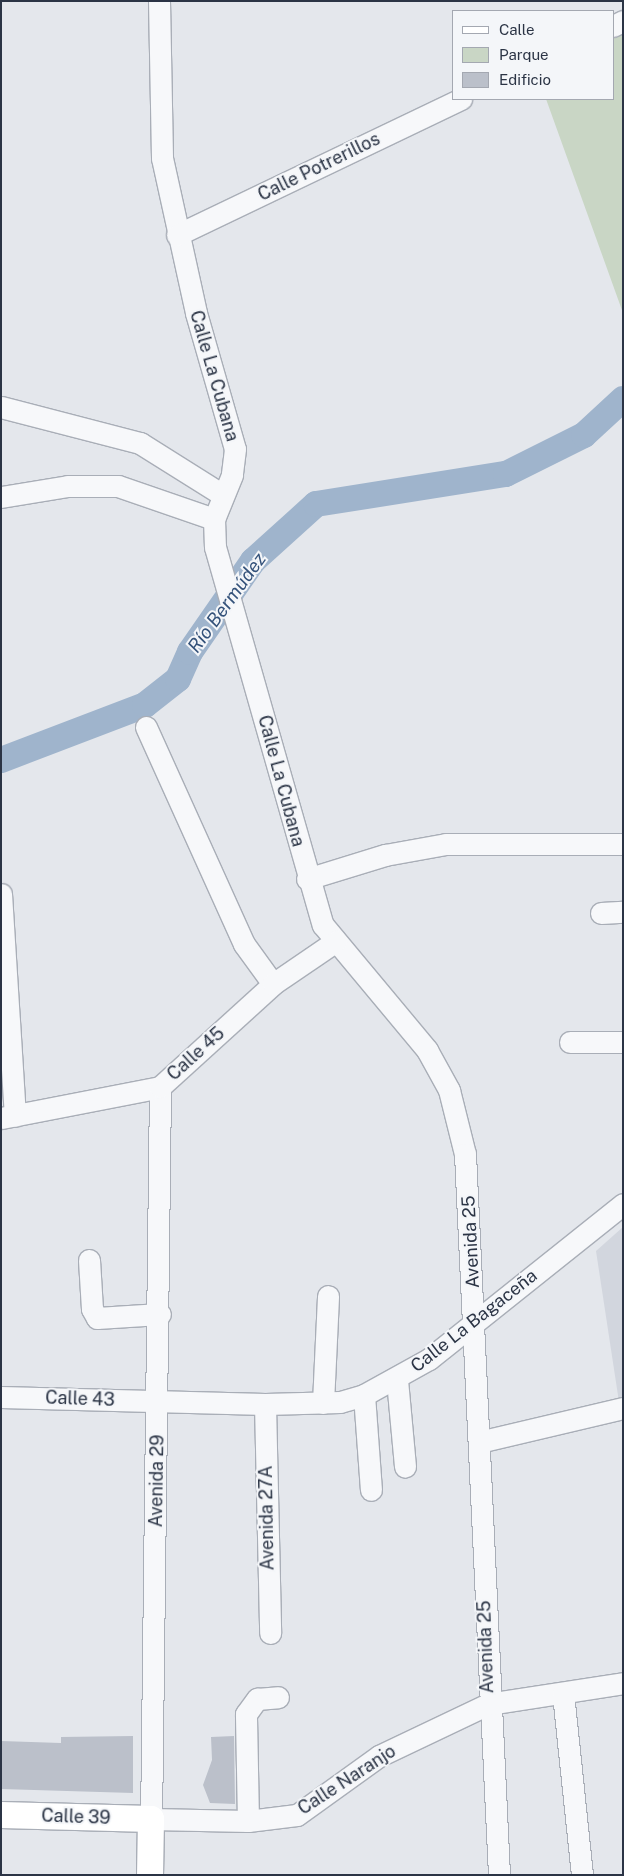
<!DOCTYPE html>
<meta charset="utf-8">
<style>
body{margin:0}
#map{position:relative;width:624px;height:1876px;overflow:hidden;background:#e4e7ec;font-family:"Public Sans",sans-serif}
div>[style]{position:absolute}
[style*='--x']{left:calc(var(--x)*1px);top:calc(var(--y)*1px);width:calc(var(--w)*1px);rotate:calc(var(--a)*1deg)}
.built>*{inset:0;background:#d2d6de}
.green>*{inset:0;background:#c9d6c5}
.river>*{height:26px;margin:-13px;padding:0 13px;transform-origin:13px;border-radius:13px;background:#9fb4cc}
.building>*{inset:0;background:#bbc0ca}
.roads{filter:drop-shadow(1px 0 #a9aeb7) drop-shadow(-1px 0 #a9aeb7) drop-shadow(0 1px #a9aeb7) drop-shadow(0 -1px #a9aeb7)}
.minor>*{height:21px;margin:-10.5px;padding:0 10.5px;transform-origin:10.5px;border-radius:10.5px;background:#f7f8fa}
.major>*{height:26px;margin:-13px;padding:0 13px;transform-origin:13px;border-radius:13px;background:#fff}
span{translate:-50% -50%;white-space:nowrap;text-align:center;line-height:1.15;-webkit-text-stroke:4px #f4f6f9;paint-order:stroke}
.street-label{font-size:18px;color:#2b3445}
.water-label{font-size:19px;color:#34527a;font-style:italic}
.frame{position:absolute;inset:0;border:2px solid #2b3445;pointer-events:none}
.legend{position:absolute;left:452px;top:10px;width:162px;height:90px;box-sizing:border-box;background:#f4f6f9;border:1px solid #a4a8b1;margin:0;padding:6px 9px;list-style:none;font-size:15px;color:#2b3445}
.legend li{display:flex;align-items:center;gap:10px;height:25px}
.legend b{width:25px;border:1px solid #a4a8b1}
</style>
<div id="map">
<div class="built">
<i style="clip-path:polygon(623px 1227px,623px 1401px,619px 1402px,596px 1251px)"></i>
</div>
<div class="green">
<i style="clip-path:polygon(623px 33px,623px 313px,546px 99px,613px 99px,613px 39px)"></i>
</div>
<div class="river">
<i style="--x:1;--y:760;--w:154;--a:-20.9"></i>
<i style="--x:145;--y:705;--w:42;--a:-38.2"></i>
<i style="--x:178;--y:679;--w:30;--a:-66"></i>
<i style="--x:190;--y:652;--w:111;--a:-55.3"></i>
<i style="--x:253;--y:561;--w:85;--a:-42.1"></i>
<i style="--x:316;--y:504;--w:192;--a:-9"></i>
<i style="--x:506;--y:474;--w:87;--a:-26.6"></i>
<i style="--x:584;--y:435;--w:53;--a:-42.7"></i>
</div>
<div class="building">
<i style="clip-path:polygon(133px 1736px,133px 1793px,1px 1789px,1px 1741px,61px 1743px,61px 1737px)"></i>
<i style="clip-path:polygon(234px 1736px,235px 1804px,210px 1803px,203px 1785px,212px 1760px,211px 1737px)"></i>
</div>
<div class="roads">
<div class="minor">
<i style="--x:159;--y:1;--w:157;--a:88.9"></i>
<i style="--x:162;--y:158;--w:159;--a:77.6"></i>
<i style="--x:196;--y:313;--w:141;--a:74"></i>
<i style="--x:235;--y:449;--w:26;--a:97"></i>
<i style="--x:232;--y:475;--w:48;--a:112.2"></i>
<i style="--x:214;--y:519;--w:28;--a:88"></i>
<i style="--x:215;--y:547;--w:393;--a:74.1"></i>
<i style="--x:323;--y:925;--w:163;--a:50.2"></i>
<i style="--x:427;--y:1050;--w:46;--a:61.2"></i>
<i style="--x:449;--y:1090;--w:66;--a:76"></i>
<i style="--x:465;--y:1154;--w:722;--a:87.3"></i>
<i style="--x:613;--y:26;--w:11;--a:-27"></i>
<i style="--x:177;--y:235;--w:315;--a:-25.6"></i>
<i style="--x:1;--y:407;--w:144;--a:14.5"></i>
<i style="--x:140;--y:443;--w:98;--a:32.1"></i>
<i style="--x:1;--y:497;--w:68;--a:-9.3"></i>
<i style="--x:68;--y:486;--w:50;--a:0"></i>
<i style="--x:118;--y:486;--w:102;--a:19"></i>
<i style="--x:146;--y:727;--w:238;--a:65.7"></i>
<i style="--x:244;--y:944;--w:49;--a:54.1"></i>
<i style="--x:307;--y:879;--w:82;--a:-17.1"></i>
<i style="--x:385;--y:855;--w:62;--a:-10.2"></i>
<i style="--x:446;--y:844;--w:177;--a:0"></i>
<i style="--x:1;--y:894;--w:222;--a:86.4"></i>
<i style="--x:601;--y:913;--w:22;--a:-3"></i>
<i style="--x:570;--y:1042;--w:53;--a:0"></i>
<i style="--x:160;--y:1087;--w:732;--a:90.7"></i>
<i style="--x:151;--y:1819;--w:97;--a:1.2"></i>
<i style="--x:248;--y:1821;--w:49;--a:-7"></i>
<i style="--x:297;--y:1815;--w:101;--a:-35.7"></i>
<i style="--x:379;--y:1756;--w:121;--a:-25.5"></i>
<i style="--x:488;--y:1704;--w:137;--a:-8.8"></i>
<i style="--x:1;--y:1118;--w:162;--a:-11"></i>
<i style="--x:160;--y:1087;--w:153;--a:-42.3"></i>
<i style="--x:273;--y:984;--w:76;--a:-34.3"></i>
<i style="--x:89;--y:1260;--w:49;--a:86.5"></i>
<i style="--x:92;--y:1309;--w:10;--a:61"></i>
<i style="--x:97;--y:1318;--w:63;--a:-3.6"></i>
<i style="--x:397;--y:1380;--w:87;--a:84.7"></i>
<i style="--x:364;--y:1395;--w:95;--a:85.8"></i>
<i style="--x:1;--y:1397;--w:264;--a:1.5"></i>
<i style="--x:265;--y:1404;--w:75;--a:-1.5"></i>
<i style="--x:340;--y:1402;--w:25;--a:-16"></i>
<i style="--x:364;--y:1395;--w:74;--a:-29"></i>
<i style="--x:429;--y:1359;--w:248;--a:-38.6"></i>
<i style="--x:323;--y:1403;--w:107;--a:-87.3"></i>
<i style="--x:265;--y:1404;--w:229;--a:88.7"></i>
<i style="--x:479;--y:1442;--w:148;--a:-13.3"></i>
<i style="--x:563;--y:1694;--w:182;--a:84"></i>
<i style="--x:248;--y:1821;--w:107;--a:-91.1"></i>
<i style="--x:246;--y:1714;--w:19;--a:-54"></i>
<i style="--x:257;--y:1699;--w:21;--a:-5"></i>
</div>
<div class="major">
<i style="--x:1;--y:1815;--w:150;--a:1.5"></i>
<i style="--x:151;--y:1819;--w:56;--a:91"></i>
</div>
</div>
<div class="street-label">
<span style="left:319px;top:167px;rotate:-26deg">Calle Potrerillos</span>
<span style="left:214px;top:376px;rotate:74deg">Calle La Cubana</span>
<span style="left:281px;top:781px;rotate:75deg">Calle La Cubana</span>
<span style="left:196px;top:1054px;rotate:-42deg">Calle 45</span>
<span style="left:471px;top:1242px;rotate:-93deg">Avenida 25</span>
<span style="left:474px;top:1321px;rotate:-38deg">Calle La Bagaceña</span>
<span style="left:80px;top:1399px;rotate:2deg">Calle 43</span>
<span style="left:157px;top:1481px;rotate:-89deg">Avenida 29</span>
<span style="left:267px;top:1518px;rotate:-91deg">Avenida 27A</span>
<span style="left:486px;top:1647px;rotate:-92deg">Avenida 25</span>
<span style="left:347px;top:1780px;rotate:-33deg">Calle Naranjo</span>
<span style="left:76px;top:1817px;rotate:2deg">Calle 39</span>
</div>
<div class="water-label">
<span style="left:227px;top:603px;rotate:-54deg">Río Bermúdez</span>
</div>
<div class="frame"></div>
<ul class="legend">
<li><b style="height:6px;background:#fff"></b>Calle</li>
<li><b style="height:14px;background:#c9d6c5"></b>Parque</li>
<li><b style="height:14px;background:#bbc0ca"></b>Edificio</li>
</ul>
</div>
